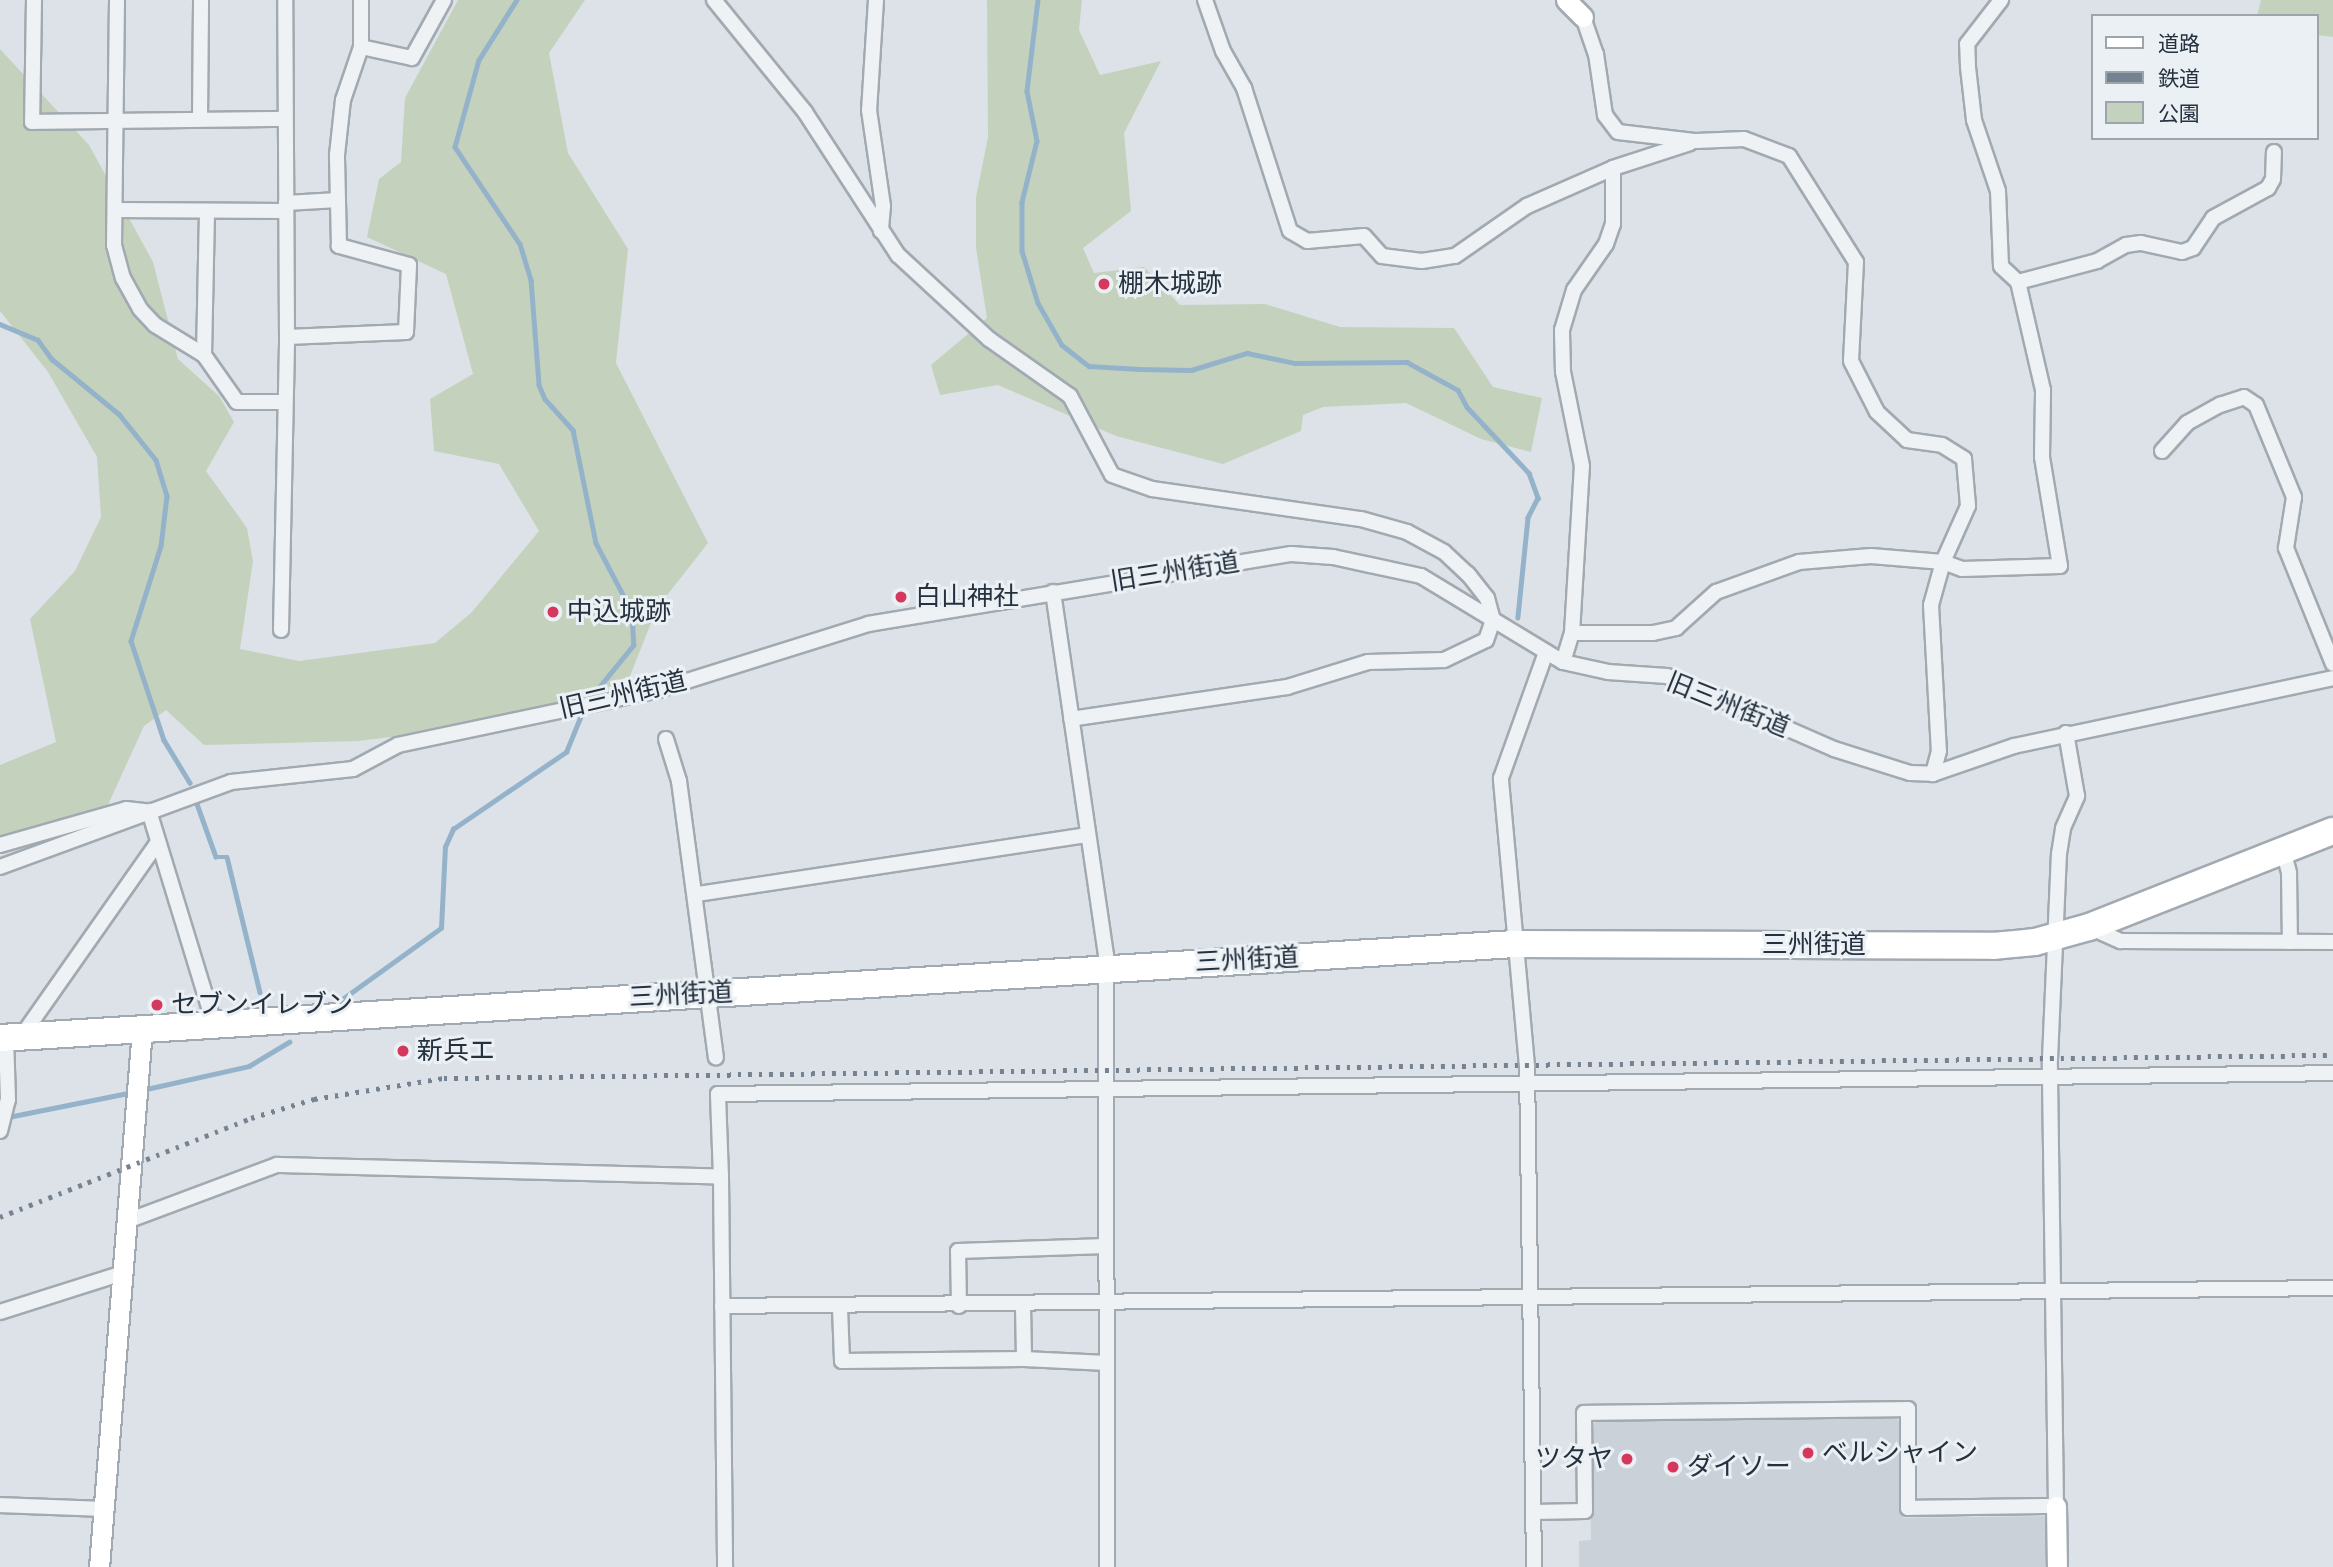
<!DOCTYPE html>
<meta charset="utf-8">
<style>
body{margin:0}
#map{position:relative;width:2333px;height:1567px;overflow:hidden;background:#dce2e7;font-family:Jost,"Noto Sans JP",sans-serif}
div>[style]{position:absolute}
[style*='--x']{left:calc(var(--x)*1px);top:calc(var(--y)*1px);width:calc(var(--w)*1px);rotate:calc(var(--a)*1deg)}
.built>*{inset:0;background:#cad1d9}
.green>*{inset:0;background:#c4d2bd}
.stream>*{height:4.5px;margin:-2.25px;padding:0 2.25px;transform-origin:2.25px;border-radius:2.25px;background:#94b3ca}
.roads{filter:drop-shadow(2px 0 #a1a9b1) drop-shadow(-2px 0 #a1a9b1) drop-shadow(0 2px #a1a9b1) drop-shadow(0 -2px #a1a9b1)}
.street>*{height:14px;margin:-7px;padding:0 7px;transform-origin:7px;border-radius:7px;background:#eff2f5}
.secondary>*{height:19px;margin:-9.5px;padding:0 9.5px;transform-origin:9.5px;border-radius:9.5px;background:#fff}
.highway>*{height:26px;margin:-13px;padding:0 13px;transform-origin:13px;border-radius:13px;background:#fff}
.rail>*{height:4.5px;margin-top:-2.25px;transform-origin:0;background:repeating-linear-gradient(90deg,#758292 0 3.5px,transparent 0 10.5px)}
.dots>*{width:19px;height:19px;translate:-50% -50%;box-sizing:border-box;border:4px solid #ebf0f5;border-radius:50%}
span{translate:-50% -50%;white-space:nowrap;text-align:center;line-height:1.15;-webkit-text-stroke:6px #ebf0f5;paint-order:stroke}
.poi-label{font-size:26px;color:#25313e}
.left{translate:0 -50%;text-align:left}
.right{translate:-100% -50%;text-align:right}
.street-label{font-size:26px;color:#25313e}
.legend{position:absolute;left:2091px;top:14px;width:228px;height:126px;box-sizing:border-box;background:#ebf0f5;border:2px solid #9ca4ac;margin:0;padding:9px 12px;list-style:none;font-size:21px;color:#25313e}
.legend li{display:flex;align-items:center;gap:14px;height:35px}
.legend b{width:35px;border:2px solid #9ca4ac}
</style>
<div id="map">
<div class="built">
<i style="clip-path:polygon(1894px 1415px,1901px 1424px,1903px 1518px,2049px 1516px,2049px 1567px,1579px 1567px,1579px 1541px,1591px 1540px,1590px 1430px,1597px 1419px)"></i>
</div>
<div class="green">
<i style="clip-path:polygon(458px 0,585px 0,549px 53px,568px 153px,628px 249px,616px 363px,708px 543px,657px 608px,626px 686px,424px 733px,358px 741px,204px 745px,166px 710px,144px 726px,107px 807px,0 852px,0 765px,56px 742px,30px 619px,75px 571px,101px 517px,97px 457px,48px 372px,0 311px,0 49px,89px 145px,153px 262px,178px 359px,219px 396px,234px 422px,206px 471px,247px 528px,253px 561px,240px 649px,299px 661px,435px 643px,472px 612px,539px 531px,499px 464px,434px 451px,430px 399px,473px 374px,446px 274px,367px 237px,379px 179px,401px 162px,405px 98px)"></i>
<i style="clip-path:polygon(987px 0,1082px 0,1079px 30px,1100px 75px,1161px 61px,1124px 133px,1131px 211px,1083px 248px,1094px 273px,1144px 267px,1180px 305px,1265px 304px,1340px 327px,1454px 328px,1493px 387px,1542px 398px,1531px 452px,1481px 439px,1406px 403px,1323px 407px,1303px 415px,1301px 431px,1223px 464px,1116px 436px,998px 385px,940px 395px,931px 365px,987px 318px,976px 248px,976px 197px,988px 137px)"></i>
<i style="clip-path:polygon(2261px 0,2333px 0,2333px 37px,2317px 35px,2317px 16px,2257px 16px)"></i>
</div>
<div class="stream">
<i style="--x:517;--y:0;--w:71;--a:122.3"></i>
<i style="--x:479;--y:60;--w:90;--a:105.4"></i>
<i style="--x:455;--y:147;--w:117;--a:56.2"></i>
<i style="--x:520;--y:244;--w:38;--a:73"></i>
<i style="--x:531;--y:280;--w:105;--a:85.6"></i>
<i style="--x:539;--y:385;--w:15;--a:67"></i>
<i style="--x:545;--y:399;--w:42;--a:47.9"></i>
<i style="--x:573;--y:430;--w:115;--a:78.5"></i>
<i style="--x:596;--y:543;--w:78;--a:62.4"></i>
<i style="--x:632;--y:612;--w:33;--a:87"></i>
<i style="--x:634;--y:645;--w:70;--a:129.2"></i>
<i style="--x:1038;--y:0;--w:92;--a:96.9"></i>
<i style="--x:1027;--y:91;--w:51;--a:78.7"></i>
<i style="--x:1037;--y:141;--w:63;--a:103.8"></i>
<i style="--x:1022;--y:202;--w:49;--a:90"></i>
<i style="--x:1022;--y:251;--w:54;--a:72.9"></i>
<i style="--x:1038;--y:303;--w:48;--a:60.3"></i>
<i style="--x:1062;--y:345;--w:34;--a:38"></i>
<i style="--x:1089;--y:366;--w:50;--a:3.4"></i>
<i style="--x:1139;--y:369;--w:52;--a:1.1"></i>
<i style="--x:1191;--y:370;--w:59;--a:-16.9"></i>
<i style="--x:1247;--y:353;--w:49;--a:11.8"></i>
<i style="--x:1295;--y:363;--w:112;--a:-0.5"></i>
<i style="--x:1407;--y:362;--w:58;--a:28.8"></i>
<i style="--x:1458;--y:390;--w:19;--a:62"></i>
<i style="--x:1467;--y:407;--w:91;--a:46.8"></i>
<i style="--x:1529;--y:473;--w:27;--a:70"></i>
<i style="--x:1538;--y:498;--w:22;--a:117"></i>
<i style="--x:1528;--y:518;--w:100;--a:95.8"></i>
<i style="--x:0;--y:324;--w:41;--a:22.8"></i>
<i style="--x:38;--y:340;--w:24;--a:54"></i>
<i style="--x:52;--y:359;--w:87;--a:39.4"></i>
<i style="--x:119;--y:414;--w:59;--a:51.2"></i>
<i style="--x:156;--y:460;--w:38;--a:73"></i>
<i style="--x:167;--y:496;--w:50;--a:96.8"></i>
<i style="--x:161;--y:546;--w:100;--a:107.5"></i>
<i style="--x:131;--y:641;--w:104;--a:71.6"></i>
<i style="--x:164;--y:740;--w:50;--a:58.8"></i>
<i style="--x:196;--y:801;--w:59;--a:70.3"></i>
<i style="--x:216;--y:857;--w:11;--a:0"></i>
<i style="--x:227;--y:857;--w:139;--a:76.3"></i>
<i style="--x:341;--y:1000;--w:123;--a:-35.8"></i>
<i style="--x:441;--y:928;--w:81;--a:-87.2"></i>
<i style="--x:445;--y:847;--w:20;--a:-66"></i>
<i style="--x:453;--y:829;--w:137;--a:-34.3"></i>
<i style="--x:566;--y:752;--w:42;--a:-67.7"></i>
<i style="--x:142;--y:1090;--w:110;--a:-12.6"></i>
<i style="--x:249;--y:1066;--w:47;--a:-31"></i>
<i style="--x:8;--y:1117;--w:127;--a:-11.3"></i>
</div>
<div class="roads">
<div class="street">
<i style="--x:34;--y:0;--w:122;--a:90.9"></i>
<i style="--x:32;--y:122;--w:253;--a:-0.7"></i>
<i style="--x:117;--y:0;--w:245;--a:90.7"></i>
<i style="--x:114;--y:245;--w:34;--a:75"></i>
<i style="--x:123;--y:278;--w:35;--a:61"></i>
<i style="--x:140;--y:309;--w:22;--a:47"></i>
<i style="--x:155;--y:325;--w:57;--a:31.5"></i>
<i style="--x:204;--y:355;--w:57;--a:54.9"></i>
<i style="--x:237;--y:402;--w:47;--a:0"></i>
<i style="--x:714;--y:0;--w:144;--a:50.9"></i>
<i style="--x:805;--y:112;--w:171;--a:57"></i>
<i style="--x:898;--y:255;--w:124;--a:42.7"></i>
<i style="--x:989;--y:339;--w:99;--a:35.1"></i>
<i style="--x:1070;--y:396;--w:89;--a:62"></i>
<i style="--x:1112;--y:475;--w:42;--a:19.3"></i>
<i style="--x:1152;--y:489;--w:211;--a:8.2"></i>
<i style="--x:1361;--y:519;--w:48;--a:15.8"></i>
<i style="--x:1407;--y:532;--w:42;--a:28.4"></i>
<i style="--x:1444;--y:552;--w:33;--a:43"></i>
<i style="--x:1468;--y:574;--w:31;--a:52"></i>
<i style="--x:1487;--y:598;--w:23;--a:75"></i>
<i style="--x:1493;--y:620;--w:21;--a:109"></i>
<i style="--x:1486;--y:640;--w:47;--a:154.5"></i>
<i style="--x:1444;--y:660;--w:76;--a:178.5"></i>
<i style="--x:1368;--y:662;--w:85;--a:162.8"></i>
<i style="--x:1287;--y:687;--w:218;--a:171.6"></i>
<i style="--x:876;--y:0;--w:110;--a:93.6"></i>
<i style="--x:869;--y:110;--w:97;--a:81.7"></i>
<i style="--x:883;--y:206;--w:25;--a:95"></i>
<i style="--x:1205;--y:0;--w:54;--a:70.6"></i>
<i style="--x:1223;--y:51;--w:43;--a:60.4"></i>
<i style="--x:1244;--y:88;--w:150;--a:72.2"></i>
<i style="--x:1290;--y:231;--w:20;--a:30"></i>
<i style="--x:1307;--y:241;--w:57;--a:-5"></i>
<i style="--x:1364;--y:236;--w:27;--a:48"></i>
<i style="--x:1382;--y:256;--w:40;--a:7.1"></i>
<i style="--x:1422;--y:261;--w:33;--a:-9"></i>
<i style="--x:1455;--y:256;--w:88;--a:-34.8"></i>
<i style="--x:1527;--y:206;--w:94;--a:-23.8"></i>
<i style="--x:1613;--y:168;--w:81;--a:-18"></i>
<i style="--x:1583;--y:17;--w:39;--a:71"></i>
<i style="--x:1596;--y:54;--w:62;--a:81.6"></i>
<i style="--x:1605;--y:115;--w:21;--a:53"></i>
<i style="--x:1618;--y:132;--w:79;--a:6.6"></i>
<i style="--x:1696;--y:141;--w:48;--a:-2.4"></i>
<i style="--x:1744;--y:139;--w:48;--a:20.7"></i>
<i style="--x:1789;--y:156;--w:125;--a:57.7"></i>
<i style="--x:1856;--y:262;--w:99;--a:92.9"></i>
<i style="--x:1851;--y:361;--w:57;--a:63"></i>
<i style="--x:1877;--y:412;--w:41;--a:43"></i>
<i style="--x:1907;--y:440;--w:35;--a:8"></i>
<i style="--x:1942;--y:445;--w:26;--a:32"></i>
<i style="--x:1964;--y:459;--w:47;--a:85.1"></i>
<i style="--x:1968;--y:506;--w:61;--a:114.1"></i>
<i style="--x:1943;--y:562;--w:45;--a:105.6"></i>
<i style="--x:1931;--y:605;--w:146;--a:86.9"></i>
<i style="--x:1939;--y:751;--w:24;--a:105"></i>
<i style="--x:361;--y:47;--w:47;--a:-90"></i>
<i style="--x:200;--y:119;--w:119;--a:-89.5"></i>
<i style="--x:286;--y:203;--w:52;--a:-3.3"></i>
<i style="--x:115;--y:210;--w:171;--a:0.3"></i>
<i style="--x:2018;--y:282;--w:82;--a:-14.9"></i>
<i style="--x:2097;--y:261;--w:33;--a:-29"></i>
<i style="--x:2126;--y:245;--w:15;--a:-8"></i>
<i style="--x:2141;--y:243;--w:42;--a:12.4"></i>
<i style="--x:2182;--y:252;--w:12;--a:-20"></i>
<i style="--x:2193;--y:248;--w:36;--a:-56"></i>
<i style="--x:2213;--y:218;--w:63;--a:-28.6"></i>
<i style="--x:2268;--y:188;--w:10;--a:-61"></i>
<i style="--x:2273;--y:179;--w:27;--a:-88"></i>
<i style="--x:287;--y:337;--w:119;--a:-2.4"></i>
<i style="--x:406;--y:332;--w:67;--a:-87.4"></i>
<i style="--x:409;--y:265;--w:73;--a:-164.8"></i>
<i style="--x:339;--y:246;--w:91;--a:-91.3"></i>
<i style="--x:337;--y:155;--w:55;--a:-83.8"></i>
<i style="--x:343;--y:100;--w:56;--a:-71.2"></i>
<i style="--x:361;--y:47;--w:52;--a:12.2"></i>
<i style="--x:412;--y:58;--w:66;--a:-61.1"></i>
<i style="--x:204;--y:355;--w:144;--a:-88.8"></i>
<i style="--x:2162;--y:451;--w:38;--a:-48"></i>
<i style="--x:2187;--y:423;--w:38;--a:-29"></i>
<i style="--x:2220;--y:405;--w:25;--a:-18"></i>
<i style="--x:2244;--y:397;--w:14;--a:34"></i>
<i style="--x:2256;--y:405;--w:100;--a:67.6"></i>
<i style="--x:2294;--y:497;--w:52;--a:98.9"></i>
<i style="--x:2286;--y:548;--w:125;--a:67.9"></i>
<i style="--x:1053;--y:592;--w:367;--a:81.7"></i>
<i style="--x:1106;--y:955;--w:612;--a:89.91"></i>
<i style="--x:281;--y:630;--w:293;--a:-88.8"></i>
<i style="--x:287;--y:337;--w:337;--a:-90.3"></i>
<i style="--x:1572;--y:633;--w:81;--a:0"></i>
<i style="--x:1653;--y:633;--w:24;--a:-12"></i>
<i style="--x:1676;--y:628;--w:54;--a:-42"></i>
<i style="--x:1716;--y:592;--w:88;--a:-19.9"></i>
<i style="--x:1799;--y:562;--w:72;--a:-4.8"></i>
<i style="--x:1871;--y:556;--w:72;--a:4.8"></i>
<i style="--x:1943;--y:562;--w:20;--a:20"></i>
<i style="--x:1962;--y:569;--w:98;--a:-1.8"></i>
<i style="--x:2060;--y:566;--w:110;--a:-99.4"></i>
<i style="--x:2042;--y:457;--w:67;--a:-89.1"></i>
<i style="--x:2043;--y:390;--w:111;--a:-103"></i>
<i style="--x:2018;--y:282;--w:23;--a:-137"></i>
<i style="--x:2001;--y:266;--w:75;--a:-92.3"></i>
<i style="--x:1998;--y:191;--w:75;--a:-108.7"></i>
<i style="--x:1974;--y:120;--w:53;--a:-96.5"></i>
<i style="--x:1968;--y:67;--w:23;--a:-92"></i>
<i style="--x:1967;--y:44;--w:56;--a:-52.3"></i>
<i style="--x:1563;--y:662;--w:30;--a:-73"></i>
<i style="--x:1572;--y:633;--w:167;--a:-86.6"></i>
<i style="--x:1582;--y:466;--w:96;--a:-101.4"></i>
<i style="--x:1563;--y:372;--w:42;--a:-91.4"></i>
<i style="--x:1562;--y:330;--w:42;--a:-73.3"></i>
<i style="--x:1574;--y:290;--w:56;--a:-55.2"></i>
<i style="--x:1606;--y:244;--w:21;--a:-71"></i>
<i style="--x:1613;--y:224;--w:56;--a:-90"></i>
<i style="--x:666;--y:739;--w:44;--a:72.8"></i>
<i style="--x:679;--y:781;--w:279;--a:82.4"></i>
<i style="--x:149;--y:811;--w:223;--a:73"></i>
<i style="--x:0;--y:845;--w:131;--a:-15.9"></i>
<i style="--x:126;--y:809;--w:18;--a:6"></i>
<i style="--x:2283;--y:850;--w:24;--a:75"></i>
<i style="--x:2289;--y:873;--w:69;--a:89.2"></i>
<i style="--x:0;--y:867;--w:246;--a:-20.2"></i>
<i style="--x:231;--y:782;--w:123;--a:-6.1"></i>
<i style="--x:353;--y:769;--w:51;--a:-28.1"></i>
<i style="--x:398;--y:745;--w:266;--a:-11.9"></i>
<i style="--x:658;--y:690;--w:220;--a:-17.4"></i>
<i style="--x:868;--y:624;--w:429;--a:-9.4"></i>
<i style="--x:1291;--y:554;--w:42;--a:4.1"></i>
<i style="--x:1333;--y:557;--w:90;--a:12.2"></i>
<i style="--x:1421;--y:576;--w:166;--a:31.2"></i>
<i style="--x:1563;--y:662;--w:46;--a:12.5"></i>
<i style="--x:1608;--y:672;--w:59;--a:3.9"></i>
<i style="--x:1667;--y:676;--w:182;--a:23.6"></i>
<i style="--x:1834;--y:749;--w:80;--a:17.5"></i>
<i style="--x:1910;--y:773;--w:23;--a:2"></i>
<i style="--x:1933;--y:774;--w:86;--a:-19.1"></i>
<i style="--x:2014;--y:746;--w:326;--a:-12"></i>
<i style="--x:697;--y:894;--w:395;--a:-8.6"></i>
<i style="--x:2089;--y:927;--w:35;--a:24"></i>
<i style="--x:2121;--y:941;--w:212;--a:0.3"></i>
<i style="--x:21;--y:1037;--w:238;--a:-54.9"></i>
<i style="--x:0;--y:1131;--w:32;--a:-76"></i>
<i style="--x:8;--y:1100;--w:62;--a:-91.8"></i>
<i style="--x:721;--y:1177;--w:83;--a:-92.1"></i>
<i style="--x:718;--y:1094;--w:1615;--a:-0.74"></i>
<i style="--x:127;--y:1221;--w:160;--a:-20.5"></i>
<i style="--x:277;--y:1165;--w:444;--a:1.5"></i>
<i style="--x:721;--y:1177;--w:390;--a:89.4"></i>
<i style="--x:1023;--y:1305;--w:54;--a:88.9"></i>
<i style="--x:722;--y:1306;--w:1611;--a:-0.64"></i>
<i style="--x:959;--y:1306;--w:55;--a:-91"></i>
<i style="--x:958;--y:1251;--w:148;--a:-1.9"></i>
<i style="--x:840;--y:1308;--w:53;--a:87.8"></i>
<i style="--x:842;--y:1361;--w:182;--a:-0.6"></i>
<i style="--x:1024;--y:1359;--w:83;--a:2.8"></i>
<i style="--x:0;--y:1312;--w:129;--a:-17.6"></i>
<i style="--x:0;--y:1505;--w:104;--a:2.2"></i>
<i style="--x:1533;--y:1512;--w:52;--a:-1.1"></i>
<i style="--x:1585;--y:1511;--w:98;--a:-90.6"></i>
<i style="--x:1584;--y:1413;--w:324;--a:-0.7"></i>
<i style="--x:1908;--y:1409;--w:99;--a:90"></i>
<i style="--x:1908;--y:1508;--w:148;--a:-0.8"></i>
<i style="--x:2056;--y:1506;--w:447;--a:-90.8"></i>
<i style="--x:2050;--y:1059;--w:205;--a:-87.5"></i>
<i style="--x:2059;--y:854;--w:26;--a:-81"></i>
<i style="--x:2063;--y:828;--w:35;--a:-66"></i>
<i style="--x:2077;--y:796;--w:64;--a:-99.9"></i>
<i style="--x:1534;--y:1567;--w:501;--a:-90.8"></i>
<i style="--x:1527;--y:1066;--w:289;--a:-95.2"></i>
<i style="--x:1501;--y:778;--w:134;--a:-70.3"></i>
</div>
<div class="secondary">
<i style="--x:1566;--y:0;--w:24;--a:45"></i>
<i style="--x:2056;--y:1506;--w:61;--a:89.1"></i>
<i style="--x:99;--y:1567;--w:540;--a:-85.43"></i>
</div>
<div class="highway">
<i style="--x:0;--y:1038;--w:1519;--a:-3.55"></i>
<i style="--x:1516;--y:944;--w:477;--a:0.2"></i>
<i style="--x:1993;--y:946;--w:42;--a:-5.4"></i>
<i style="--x:2035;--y:942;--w:56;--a:-15.5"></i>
<i style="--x:2089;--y:927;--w:262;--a:-21.5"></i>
</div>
</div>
<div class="rail">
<i style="--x:0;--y:1217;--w:270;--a:-21.5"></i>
<i style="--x:251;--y:1118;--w:66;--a:-16.8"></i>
<i style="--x:314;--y:1099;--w:132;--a:-9.2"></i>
<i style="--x:444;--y:1078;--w:1889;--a:-0.7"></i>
</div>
<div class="dots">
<i style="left:1104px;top:284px;background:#d6385d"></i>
<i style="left:901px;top:597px;background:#d6385d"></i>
<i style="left:553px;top:612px;background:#d6385d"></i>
<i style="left:157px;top:1005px;background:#d6385d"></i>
<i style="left:403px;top:1051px;background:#d6385d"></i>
<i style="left:1808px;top:1453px;background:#d6385d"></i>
<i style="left:1627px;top:1459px;background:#d6385d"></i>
<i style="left:1673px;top:1467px;background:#d6385d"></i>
</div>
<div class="poi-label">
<span class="left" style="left:1118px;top:284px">棚木城跡</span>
<span class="left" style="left:915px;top:597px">白山神社</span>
<span class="left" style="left:567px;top:612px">中込城跡</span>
<span class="left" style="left:171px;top:1005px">セブンイレブン</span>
<span class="left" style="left:417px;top:1051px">新兵エ</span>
<span class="left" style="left:1822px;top:1453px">ベルシャイン</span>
<span class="right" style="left:1613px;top:1459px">ツタヤ</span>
<span class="left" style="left:1687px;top:1467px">ダイソー</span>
</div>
<div class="street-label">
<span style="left:1175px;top:572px;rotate:-9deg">旧三州街道</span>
<span style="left:623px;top:695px;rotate:-13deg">旧三州街道</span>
<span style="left:1728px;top:705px;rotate:22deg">旧三州街道</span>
<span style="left:1814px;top:945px">三州街道</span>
<span style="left:1247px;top:960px;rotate:-3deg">三州街道</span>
<span style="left:681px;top:995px;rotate:-3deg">三州街道</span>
</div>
<ul class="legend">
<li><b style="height:9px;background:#fff"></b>道路</li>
<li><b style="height:9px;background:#758292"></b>鉄道</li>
<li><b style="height:19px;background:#c4d2bd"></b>公園</li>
</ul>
</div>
